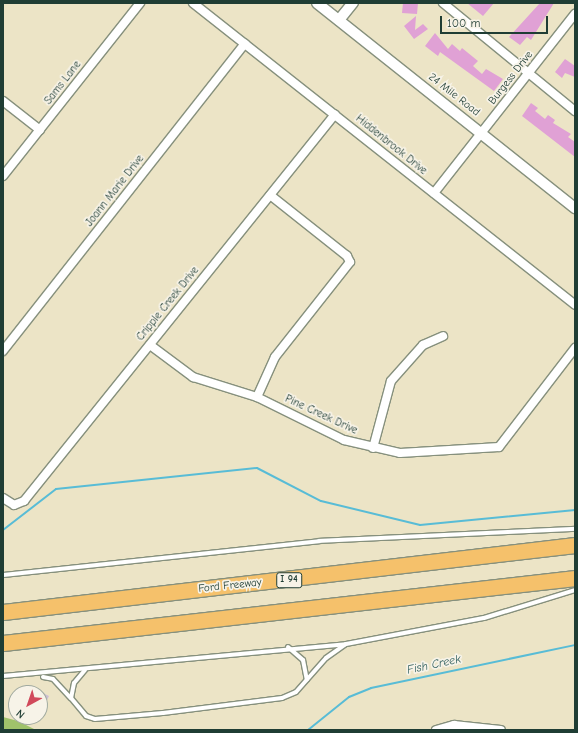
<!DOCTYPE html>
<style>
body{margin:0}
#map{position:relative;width:578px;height:733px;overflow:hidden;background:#ece4c6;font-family:"Comic Neue",sans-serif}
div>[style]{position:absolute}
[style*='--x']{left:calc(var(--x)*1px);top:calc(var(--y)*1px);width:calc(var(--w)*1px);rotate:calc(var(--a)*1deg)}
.industrial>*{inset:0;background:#ccbed3}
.green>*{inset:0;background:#a0c26b}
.stream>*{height:2px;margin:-1px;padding:0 1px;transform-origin:1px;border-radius:1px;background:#58bcd6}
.building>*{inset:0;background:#e0a1d5}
.roads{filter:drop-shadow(1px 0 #86907d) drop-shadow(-1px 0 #86907d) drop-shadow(0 1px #86907d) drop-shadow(0 -1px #86907d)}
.service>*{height:4px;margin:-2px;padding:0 2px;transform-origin:2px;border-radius:2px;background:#fff}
.minor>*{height:8px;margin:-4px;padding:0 4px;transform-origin:4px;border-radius:4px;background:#fff}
.tertiary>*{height:10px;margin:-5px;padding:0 5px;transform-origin:5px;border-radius:5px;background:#fff}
.motorway>*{height:15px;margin:-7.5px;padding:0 7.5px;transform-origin:7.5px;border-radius:7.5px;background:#f5c16b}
span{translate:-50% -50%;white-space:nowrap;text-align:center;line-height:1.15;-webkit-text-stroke:3.5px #f7f3e8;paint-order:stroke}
.shield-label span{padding:1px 3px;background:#f7f3e8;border:1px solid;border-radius:3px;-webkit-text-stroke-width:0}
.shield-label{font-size:10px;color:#1f3d34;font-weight:700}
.street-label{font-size:11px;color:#1f3d34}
.water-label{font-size:12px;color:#2d5d5c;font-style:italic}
.frame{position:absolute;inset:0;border:4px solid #1f3d34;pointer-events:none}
.north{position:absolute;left:8px;top:685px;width:40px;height:40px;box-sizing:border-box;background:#f7f3e8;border:1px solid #a1aaa0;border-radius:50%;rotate:220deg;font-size:11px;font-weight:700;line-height:16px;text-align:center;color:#1f3d34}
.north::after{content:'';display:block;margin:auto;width:14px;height:18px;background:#d1495b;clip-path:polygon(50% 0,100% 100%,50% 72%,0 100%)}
.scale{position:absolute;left:440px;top:16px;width:108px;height:18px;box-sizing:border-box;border:2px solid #1f3d34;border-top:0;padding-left:5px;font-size:12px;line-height:14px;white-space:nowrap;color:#1f3d34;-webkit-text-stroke:3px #f7f3e8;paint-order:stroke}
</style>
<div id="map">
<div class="industrial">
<i style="clip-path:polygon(26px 685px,49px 696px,40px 714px,40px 693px,22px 693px)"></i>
</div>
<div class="green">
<i style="clip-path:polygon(3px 717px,18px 721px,36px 730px,3px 730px)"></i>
</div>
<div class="stream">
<i style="--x:3;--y:530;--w:67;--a:-37.7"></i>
<i style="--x:56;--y:489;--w:202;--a:-6"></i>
<i style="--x:257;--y:468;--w:72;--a:27.3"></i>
<i style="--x:321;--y:501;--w:102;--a:13.6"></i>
<i style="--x:420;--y:525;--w:156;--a:-5.5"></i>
<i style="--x:308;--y:730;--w:53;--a:-38.8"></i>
<i style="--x:349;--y:697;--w:24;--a:-22"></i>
<i style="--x:371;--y:688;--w:208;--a:-11.9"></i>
</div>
<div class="building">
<i style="clip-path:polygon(403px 3px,418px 3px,417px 14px,402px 13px)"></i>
<i style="clip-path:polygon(467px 3px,494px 3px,483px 16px)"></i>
<i style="clip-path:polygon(540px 3px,554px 3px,531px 40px,527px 37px,520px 45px,509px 37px)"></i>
<i style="clip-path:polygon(416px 16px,415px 30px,423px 24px,428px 29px,414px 39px,404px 26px)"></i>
<i style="clip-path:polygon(435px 33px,448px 49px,452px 44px,460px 51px,462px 48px,478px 61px,473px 66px,482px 74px,486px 69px,503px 79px,494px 91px,440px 52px,438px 56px,425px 46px)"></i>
<i style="clip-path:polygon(565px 59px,575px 66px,575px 77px,565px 73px,562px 78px,555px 72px)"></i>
<i style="clip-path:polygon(531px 103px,538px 108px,535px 111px,545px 119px,548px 115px,555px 120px,553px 123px,571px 134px,568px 137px,575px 142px,575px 157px,522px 116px)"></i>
</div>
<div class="roads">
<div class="service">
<i style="--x:3;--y:575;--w:318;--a:-6.1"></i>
<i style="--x:319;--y:541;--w:256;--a:-2.7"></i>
<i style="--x:288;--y:647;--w:20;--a:41"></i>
<i style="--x:303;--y:660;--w:20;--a:79"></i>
<i style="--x:85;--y:670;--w:17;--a:130"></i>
<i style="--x:74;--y:683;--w:15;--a:101"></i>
<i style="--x:71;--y:698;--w:23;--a:50"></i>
<i style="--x:86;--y:716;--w:9;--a:18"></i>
<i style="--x:95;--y:719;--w:68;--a:-5"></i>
<i style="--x:163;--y:713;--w:120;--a:-7.2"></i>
<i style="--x:282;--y:698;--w:15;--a:-23"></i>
<i style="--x:296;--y:692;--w:45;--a:-48.6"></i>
<i style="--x:326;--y:658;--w:24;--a:-35"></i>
<i style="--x:3;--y:676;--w:344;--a:-5.3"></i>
<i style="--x:346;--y:644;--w:140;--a:-10.7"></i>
<i style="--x:484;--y:618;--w:95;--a:-17.1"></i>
<i style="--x:43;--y:677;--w:10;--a:11"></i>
<i style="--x:53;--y:679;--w:26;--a:47"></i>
</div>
<div class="minor">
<i style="--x:193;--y:3;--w:487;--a:38.3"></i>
<i style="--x:443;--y:3;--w:171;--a:39.3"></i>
<i style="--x:3;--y:101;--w:47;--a:38.1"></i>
<i style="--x:3;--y:176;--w:221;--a:-51.6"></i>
<i style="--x:434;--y:193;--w:228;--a:-51.8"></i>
<i style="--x:150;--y:345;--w:54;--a:36.7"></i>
<i style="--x:193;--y:377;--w:67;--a:17.4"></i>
<i style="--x:257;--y:397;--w:97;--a:26.3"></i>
<i style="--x:344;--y:440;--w:57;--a:13.1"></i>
<i style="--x:400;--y:453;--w:99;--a:-3.5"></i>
<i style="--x:499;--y:447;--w:125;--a:-52.5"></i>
<i style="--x:3;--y:351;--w:391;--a:-51.8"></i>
<i style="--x:257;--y:397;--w:44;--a:-65.8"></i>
<i style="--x:275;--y:357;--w:121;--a:-51.7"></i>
<i style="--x:350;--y:262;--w:7;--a:-117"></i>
<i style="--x:347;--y:256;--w:98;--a:-141.6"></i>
<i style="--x:373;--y:448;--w:69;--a:-75"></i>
<i style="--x:391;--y:381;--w:48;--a:-48.4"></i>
<i style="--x:423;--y:345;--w:22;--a:-24"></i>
<i style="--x:3;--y:498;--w:13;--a:32"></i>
<i style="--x:14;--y:505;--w:11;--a:-22"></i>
<i style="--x:24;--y:501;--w:496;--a:-51.2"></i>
<i style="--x:436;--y:730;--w:19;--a:-16"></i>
<i style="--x:454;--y:725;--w:47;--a:6.1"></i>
</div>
<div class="tertiary">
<i style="--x:317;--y:3;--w:330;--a:38.5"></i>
<i style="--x:339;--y:20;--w:22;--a:-51"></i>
</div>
<div class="motorway">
<i style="--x:3;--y:612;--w:576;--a:-6.68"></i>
<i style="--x:3;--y:643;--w:576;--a:-6.48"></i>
</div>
</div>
<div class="shield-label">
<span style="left:289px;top:580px">I 94</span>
</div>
<div class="street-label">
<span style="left:511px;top:78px;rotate:-52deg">Burgess Drive</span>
<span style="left:63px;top:83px;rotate:-52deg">Sams Lane</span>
<span style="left:454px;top:95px;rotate:38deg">24 Mile Road</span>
<span style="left:391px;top:145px;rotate:39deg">Hiddenbrook Drive</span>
<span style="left:115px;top:191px;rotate:-52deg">Joann Marie Drive</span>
<span style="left:168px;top:304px;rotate:-51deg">Cripple Creek Drive</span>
<span style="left:321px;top:415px;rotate:25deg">Pine Creek Drive</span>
<span style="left:230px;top:586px;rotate:-6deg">Ford Freeway</span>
</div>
<div class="water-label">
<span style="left:434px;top:665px;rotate:-12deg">Fish Creek</span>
</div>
<div class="frame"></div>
<div class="north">N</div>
<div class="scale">100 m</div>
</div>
